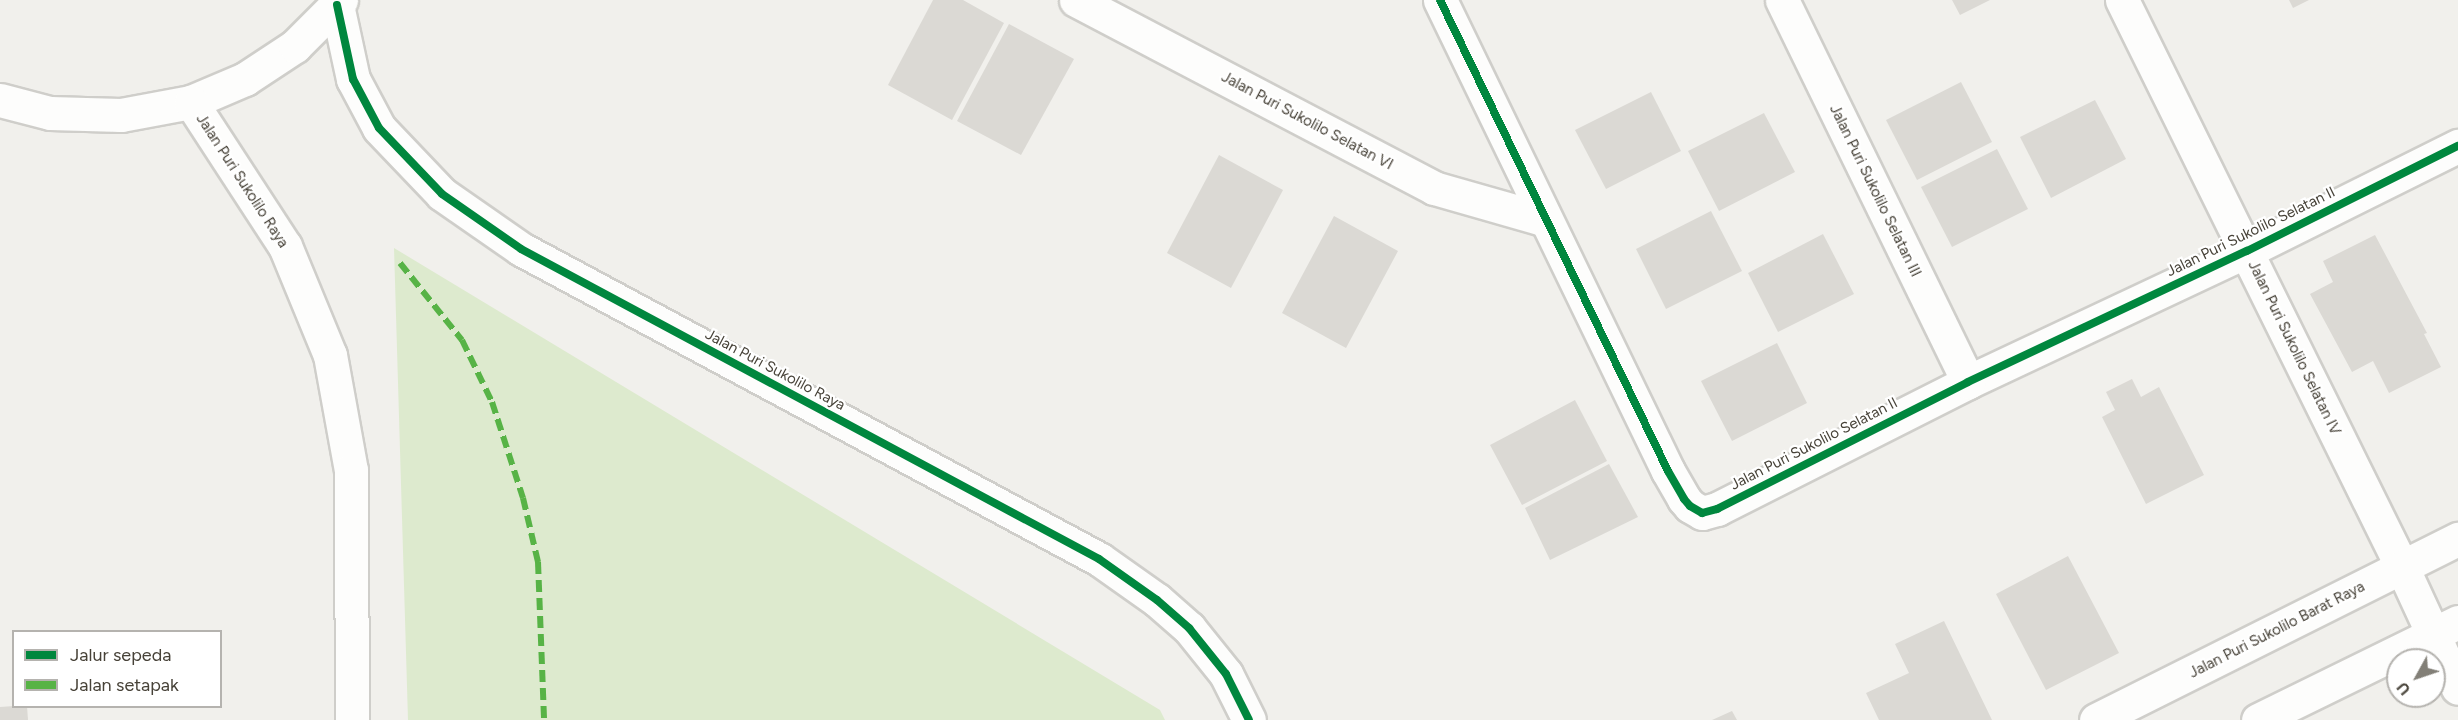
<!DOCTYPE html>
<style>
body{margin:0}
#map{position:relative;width:2458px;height:720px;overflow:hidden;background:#f1f0ec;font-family:Figtree,sans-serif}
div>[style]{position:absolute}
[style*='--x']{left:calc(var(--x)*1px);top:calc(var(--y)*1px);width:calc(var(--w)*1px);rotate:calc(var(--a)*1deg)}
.green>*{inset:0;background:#ddeace}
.building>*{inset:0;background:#dbd9d4}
.roads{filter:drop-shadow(2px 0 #cfceca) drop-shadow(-2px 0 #cfceca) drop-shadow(0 2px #cfceca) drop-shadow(0 -2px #cfceca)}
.minor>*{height:33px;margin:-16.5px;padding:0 16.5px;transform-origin:16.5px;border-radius:16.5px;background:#fdfdfc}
.quiet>*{height:6px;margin-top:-3px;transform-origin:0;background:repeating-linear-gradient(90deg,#57b346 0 12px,transparent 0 18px)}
.cycleway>*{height:8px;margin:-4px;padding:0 4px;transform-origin:4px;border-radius:4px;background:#00873e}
span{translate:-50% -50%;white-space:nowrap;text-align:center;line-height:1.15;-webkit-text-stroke:4.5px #fff;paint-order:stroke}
.street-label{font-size:15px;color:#474238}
.legend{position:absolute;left:12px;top:630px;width:210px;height:78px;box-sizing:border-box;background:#fff;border:2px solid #b5b3af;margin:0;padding:8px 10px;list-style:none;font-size:18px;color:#474238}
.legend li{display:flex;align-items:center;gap:12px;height:30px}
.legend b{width:30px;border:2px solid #b5b3af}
.north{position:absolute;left:2386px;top:648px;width:60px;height:60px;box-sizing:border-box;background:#fff;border:2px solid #b5b3af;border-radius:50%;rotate:230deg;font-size:16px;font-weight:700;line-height:24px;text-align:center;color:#474238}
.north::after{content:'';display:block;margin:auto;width:21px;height:27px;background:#827f77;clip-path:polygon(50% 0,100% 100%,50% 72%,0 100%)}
</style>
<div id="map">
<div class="green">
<i style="clip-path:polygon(394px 248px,1160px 710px,1165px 720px,408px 720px)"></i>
</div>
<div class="building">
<i style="clip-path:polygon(933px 0,963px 0,1004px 23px,952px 120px,888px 85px)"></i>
<i style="clip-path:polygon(1952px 0,1990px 0,1960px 15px)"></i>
<i style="clip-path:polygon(2289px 0,2309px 0,2293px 8px)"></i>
<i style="clip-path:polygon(1009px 24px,1074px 59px,1021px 155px,957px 121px)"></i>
<i style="clip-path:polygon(1961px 82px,1992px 142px,1917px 180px,1886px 120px)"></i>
<i style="clip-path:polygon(1651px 92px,1681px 151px,1606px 189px,1575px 130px)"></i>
<i style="clip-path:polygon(2095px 100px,2126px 159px,2051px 198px,2020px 137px)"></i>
<i style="clip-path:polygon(1764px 113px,1795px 172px,1719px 211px,1688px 151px)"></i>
<i style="clip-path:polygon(1997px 149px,2028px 209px,1952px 247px,1921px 187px)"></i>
<i style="clip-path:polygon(1219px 155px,1283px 190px,1231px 288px,1167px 253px)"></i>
<i style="clip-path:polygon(1711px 211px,1742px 271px,1666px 309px,1636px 249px)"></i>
<i style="clip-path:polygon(1334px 216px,1398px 251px,1346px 348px,1282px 313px)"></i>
<i style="clip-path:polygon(1823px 234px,1854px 294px,1778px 332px,1748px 273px)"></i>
<i style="clip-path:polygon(2375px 235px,2427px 333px,2424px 334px,2441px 367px,2389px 393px,2373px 361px,2352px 372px,2310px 294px,2333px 282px,2323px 261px)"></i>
<i style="clip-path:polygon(1777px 343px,1807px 403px,1732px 441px,1701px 381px)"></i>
<i style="clip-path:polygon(2132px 379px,2141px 397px,2159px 387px,2204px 475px,2146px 504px,2102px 417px,2115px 410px,2106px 392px)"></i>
<i style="clip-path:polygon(1575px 400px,1607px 461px,1522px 505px,1490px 445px)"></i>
<i style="clip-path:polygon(1609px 464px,1638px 517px,1550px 560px,1525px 508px)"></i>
<i style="clip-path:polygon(2068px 556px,2119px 653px,2046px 690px,1996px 594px)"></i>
<i style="clip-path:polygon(1944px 621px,1992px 720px,1879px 720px,1866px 693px,1909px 673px,1895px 644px)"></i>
<i style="clip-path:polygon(14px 706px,27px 706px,28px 720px,0 720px,0 707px)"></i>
<i style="clip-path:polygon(1732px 711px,1737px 720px,1712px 720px)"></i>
</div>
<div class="roads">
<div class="minor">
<i style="--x:1076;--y:0;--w:404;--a:27.7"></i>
<i style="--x:1434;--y:188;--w:116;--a:15.9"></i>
<i style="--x:1440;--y:0;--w:523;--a:64.17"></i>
<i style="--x:1668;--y:471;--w:32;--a:60"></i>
<i style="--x:1684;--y:499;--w:9;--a:49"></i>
<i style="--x:1690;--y:506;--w:14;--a:30"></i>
<i style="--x:1702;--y:513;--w:16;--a:-15"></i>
<i style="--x:1717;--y:509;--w:281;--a:-26.8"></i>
<i style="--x:1968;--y:382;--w:308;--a:-25.2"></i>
<i style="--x:2247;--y:251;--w:236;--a:-26.5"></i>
<i style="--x:1782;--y:0;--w:425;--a:64"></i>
<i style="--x:2122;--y:0;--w:632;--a:63.72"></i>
<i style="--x:2402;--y:567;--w:133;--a:65.2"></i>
<i style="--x:337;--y:5;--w:76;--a:77.8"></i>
<i style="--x:353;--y:79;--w:55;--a:62"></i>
<i style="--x:379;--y:128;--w:91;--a:46.3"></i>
<i style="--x:442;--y:194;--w:96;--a:34.8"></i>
<i style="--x:521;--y:249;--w:656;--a:28.21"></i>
<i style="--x:1099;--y:559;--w:71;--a:35.3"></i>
<i style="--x:1157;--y:600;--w:43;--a:41.2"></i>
<i style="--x:1189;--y:628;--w:59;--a:51.2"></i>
<i style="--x:1226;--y:674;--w:51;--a:63.4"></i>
<i style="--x:0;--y:100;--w:52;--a:14.6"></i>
<i style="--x:50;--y:113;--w:71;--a:1.6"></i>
<i style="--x:121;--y:115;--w:71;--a:-10.5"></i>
<i style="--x:191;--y:102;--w:59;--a:-23.1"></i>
<i style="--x:245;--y:79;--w:60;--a:-33.4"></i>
<i style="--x:295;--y:46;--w:65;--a:-45"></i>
<i style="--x:191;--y:102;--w:172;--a:56.9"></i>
<i style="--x:285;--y:246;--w:118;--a:67.6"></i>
<i style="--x:330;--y:355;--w:117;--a:79.7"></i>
<i style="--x:351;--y:470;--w:250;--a:89.8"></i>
<i style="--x:2096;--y:720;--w:405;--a:-26.6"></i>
<i style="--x:2258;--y:720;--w:223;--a:-26.1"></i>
</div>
</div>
<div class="quiet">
<i style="--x:400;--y:263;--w:99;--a:51.2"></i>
<i style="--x:462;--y:340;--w:69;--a:64.2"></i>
<i style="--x:492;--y:402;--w:101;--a:72.1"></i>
<i style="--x:523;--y:498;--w:66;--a:76.8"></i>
<i style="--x:538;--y:562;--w:158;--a:87.8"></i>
</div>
<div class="cycleway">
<i style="--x:1440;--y:0;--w:523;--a:64.17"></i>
<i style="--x:1668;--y:471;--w:32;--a:60"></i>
<i style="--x:1684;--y:499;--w:9;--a:49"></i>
<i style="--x:1690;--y:506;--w:14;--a:30"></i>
<i style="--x:1702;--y:513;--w:16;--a:-15"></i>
<i style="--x:1717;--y:509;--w:281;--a:-26.8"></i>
<i style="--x:1968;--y:382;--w:308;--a:-25.2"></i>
<i style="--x:2247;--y:251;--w:236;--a:-26.5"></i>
<i style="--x:337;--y:5;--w:76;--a:77.8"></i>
<i style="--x:353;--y:79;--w:55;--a:62"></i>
<i style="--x:379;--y:128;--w:91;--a:46.3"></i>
<i style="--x:442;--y:194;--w:96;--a:34.8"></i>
<i style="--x:521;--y:249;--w:656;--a:28.21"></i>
<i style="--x:1099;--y:559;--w:71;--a:35.3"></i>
<i style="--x:1157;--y:600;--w:43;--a:41.2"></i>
<i style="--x:1189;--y:628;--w:59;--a:51.2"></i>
<i style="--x:1226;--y:674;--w:51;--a:63.4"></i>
</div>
<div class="street-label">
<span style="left:1307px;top:121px;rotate:28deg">Jalan Puri Sukolilo Selatan VI</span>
<span style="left:242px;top:181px;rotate:57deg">Jalan Puri Sukolilo Raya</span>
<span style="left:1875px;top:191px;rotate:64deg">Jalan Puri Sukolilo Selatan III</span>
<span style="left:2251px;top:232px;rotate:-26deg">Jalan Puri Sukolilo Selatan II</span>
<span style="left:2294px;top:348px;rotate:64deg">Jalan Puri Sukolilo Selatan IV</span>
<span style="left:775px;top:370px;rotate:28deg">Jalan Puri Sukolilo Raya</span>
<span style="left:1814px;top:444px;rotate:-27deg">Jalan Puri Sukolilo Selatan II</span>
<span style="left:2277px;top:630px;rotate:-27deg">Jalan Puri Sukolilo Barat Raya</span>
</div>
<ul class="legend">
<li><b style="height:8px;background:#00873e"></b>Jalur sepeda</li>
<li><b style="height:8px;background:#57b346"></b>Jalan setapak</li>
</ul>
<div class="north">U</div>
</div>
